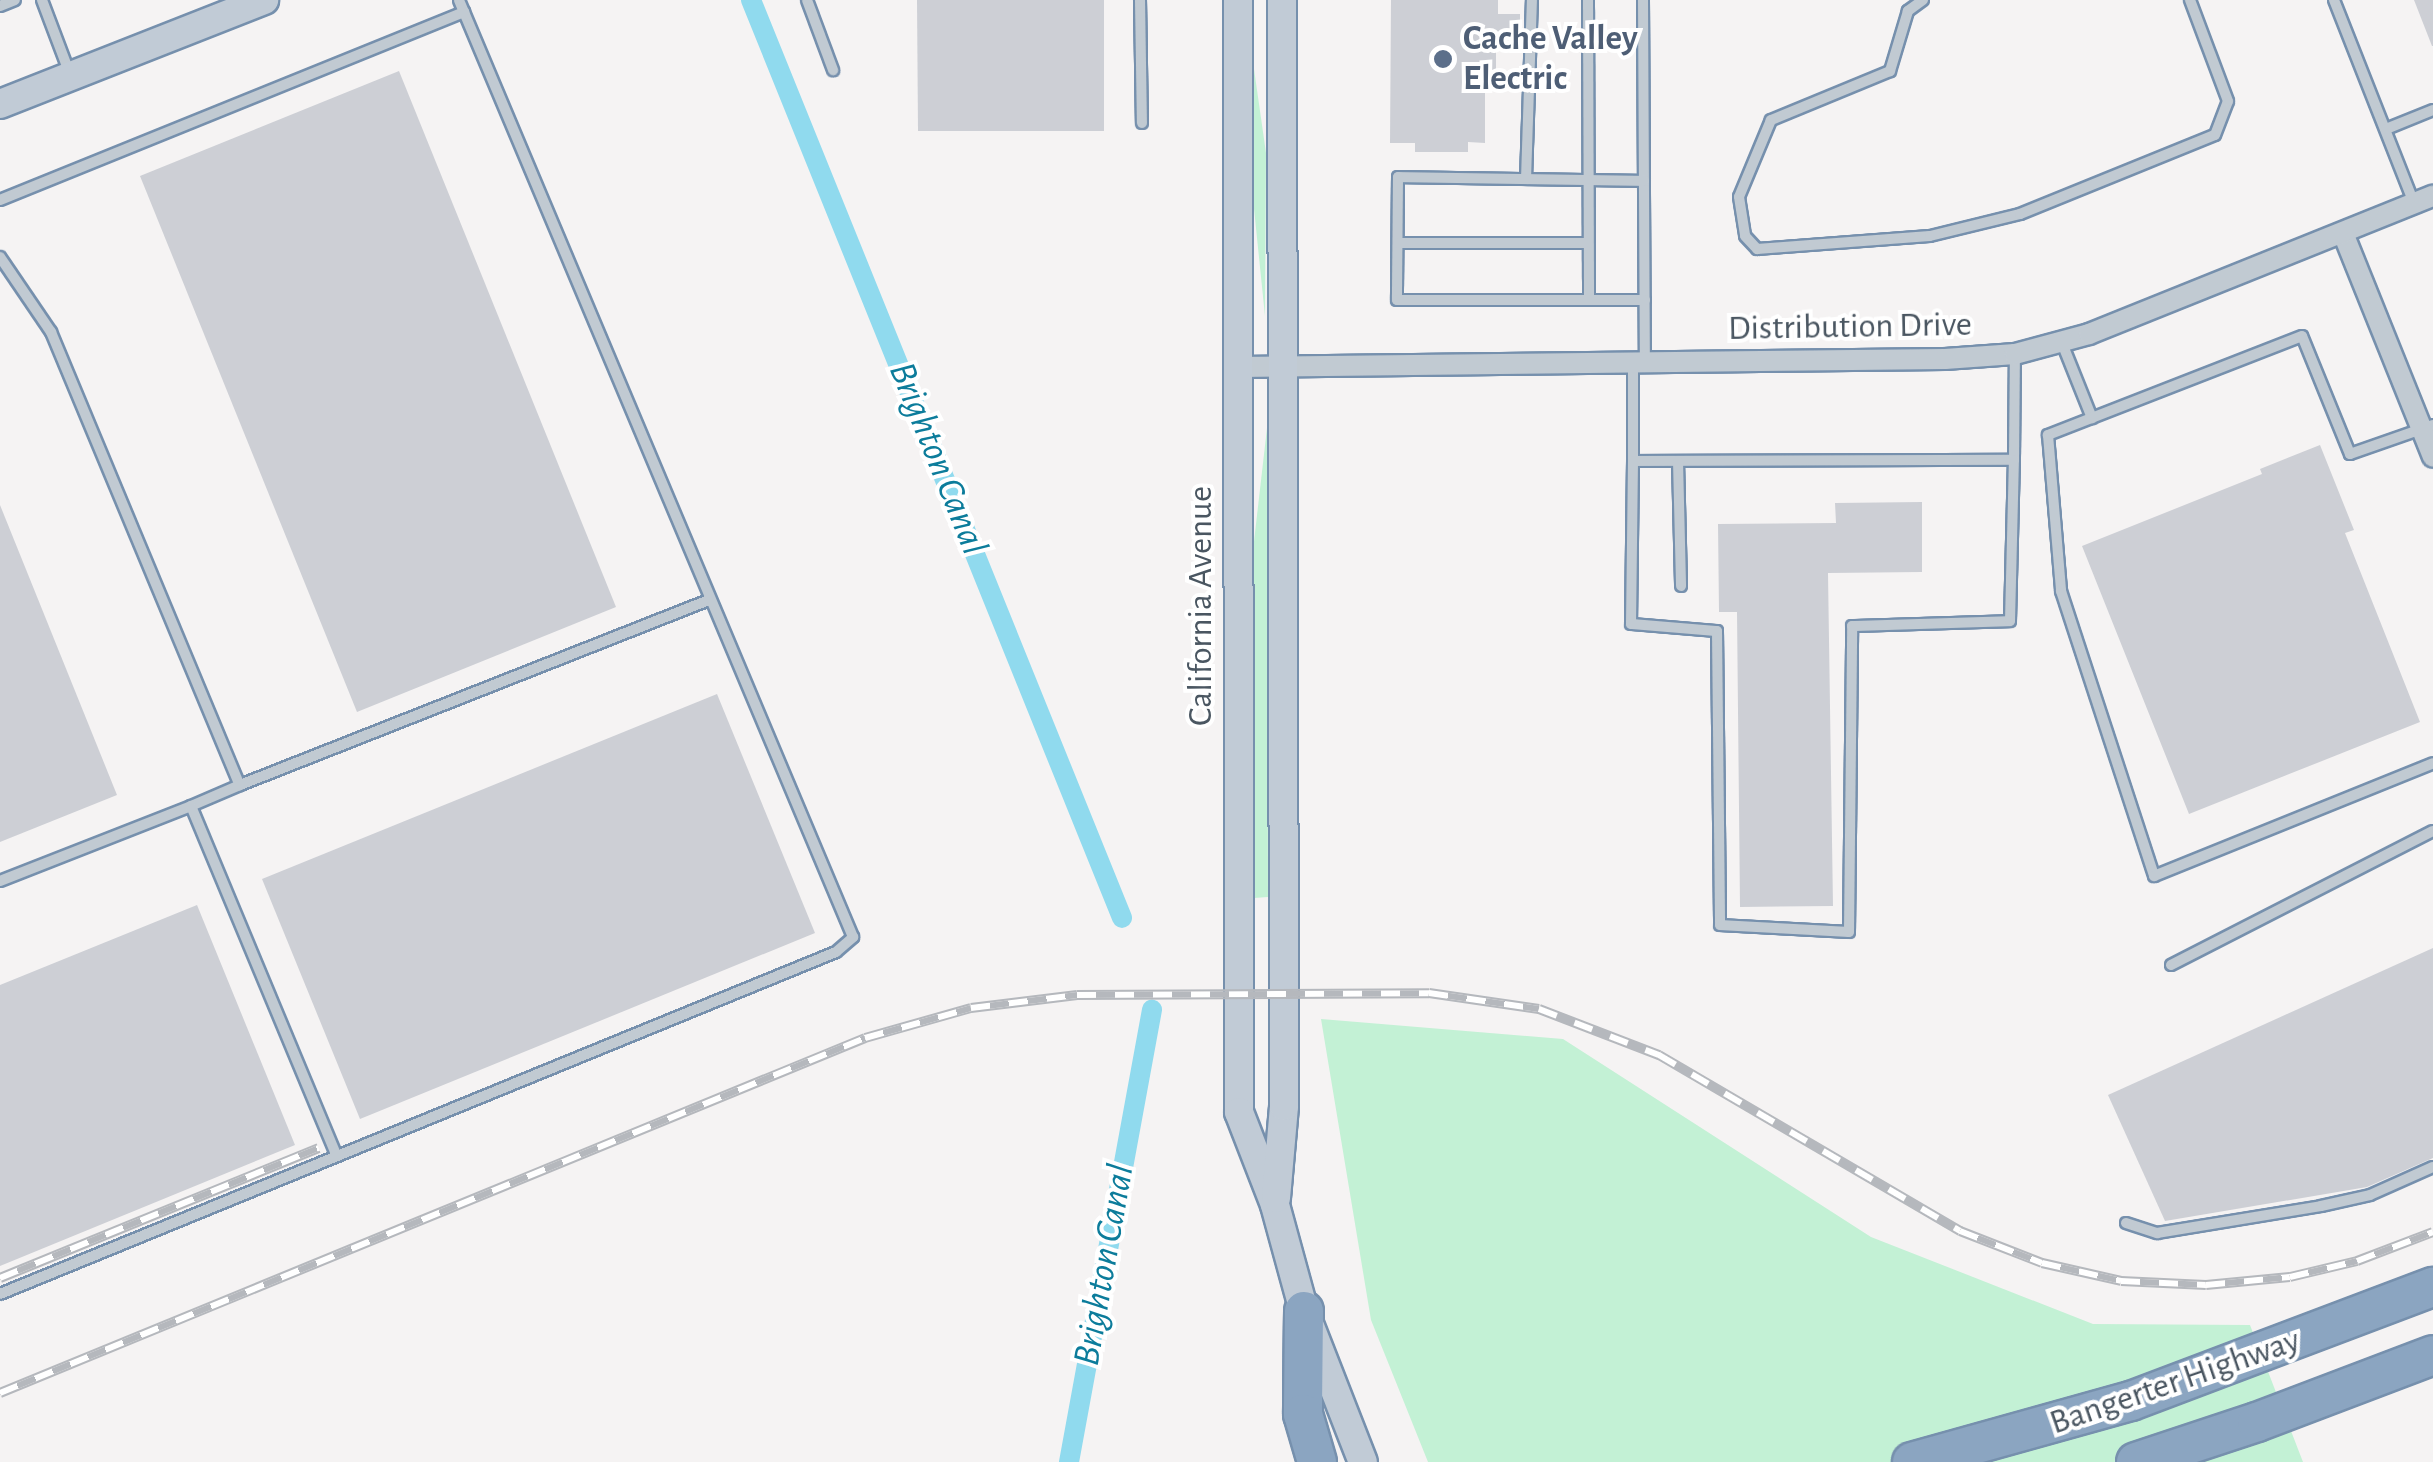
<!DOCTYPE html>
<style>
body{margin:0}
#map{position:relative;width:2433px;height:1462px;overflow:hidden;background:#f5f3f3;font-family:"Alegreya Sans",sans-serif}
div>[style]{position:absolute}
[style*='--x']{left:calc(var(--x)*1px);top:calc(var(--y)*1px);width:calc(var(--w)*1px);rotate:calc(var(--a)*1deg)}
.green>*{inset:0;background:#c3f1d5}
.canal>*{height:20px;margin:-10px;padding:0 10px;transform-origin:10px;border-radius:10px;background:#90daee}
.building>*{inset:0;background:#cdcfd5}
.roads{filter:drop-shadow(2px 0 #7690ad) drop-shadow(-2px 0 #7690ad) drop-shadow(0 2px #7690ad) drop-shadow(0 -2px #7690ad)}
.lane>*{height:10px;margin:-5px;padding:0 5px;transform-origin:5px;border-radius:5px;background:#c1cad2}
.street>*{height:20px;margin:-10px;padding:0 10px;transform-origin:10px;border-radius:10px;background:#c1cad2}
.secondary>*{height:28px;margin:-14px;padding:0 14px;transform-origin:14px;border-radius:14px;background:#c1cbd6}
.highway>*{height:38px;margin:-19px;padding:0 19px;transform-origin:19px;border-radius:19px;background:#8ba5c1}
.rail>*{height:10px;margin-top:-5px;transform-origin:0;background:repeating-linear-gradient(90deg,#fff 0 19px,#b5b8bd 0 38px);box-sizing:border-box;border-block:2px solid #b5b8bd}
.dots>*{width:28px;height:28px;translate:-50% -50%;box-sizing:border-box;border:5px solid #fff;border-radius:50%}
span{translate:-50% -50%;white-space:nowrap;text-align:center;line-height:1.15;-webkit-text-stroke:8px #fff;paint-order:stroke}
.service-label{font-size:35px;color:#4e5e75;font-weight:700}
.left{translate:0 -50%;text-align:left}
.street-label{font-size:35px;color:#4a5661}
.water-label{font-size:38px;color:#0c7c9b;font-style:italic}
</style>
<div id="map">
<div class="green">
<i style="clip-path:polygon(1254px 69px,1266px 153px,1265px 316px,1252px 189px)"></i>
<i style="clip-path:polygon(1267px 428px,1268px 897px,1254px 898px,1252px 559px)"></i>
<i style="clip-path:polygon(1321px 1019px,1563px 1039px,1871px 1237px,2093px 1324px,2250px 1325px,2303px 1462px,1428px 1462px,1371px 1320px)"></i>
</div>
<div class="canal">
<i style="--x:751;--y:0;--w:990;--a:67.99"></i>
<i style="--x:1069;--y:1462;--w:460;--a:-79.6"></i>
</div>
<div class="building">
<i style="clip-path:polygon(917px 0,1104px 0,1104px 131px,918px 131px)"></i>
<i style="clip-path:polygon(1391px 0,1498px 0,1498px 14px,1520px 14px,1520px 34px,1496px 33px,1496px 85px,1485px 85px,1485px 143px,1468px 142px,1468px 152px,1415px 152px,1415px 143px,1390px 143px)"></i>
<i style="clip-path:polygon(2414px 0,2433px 0,2433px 46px,2432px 46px)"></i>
<i style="clip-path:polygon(399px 71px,616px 607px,357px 712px,140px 176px)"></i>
<i style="clip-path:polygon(2320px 445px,2354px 530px,2345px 533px,2420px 722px,2189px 814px,2082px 546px,2262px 474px,2260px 469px)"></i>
<i style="clip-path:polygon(1922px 502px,1922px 572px,1828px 573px,1833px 906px,1740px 907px,1737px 612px,1719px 612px,1718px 524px,1836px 523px,1835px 503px)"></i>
<i style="clip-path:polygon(0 505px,117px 795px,0 842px)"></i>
<i style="clip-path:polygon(717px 694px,815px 933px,360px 1119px,262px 879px)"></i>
<i style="clip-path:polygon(197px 905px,295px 1145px,0 1266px,0 985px)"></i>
<i style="clip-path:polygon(2433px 948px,2433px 1158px,2367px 1187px,2165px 1221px,2108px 1095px)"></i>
</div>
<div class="roads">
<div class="lane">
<i style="--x:42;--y:0;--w:79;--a:69.3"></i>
<i style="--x:807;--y:0;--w:75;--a:69.6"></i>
<i style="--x:1140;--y:0;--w:123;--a:89.1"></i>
<i style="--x:1588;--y:0;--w:299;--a:89.8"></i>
<i style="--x:1643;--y:0;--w:363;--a:89.7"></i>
<i style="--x:1923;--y:0;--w:19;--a:144"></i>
<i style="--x:1908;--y:11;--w:63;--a:106.7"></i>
<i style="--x:1890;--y:71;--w:129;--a:157.6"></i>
<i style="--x:1771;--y:120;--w:83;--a:112.6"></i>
<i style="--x:1739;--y:197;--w:39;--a:81"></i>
<i style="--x:1745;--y:236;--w:18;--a:47"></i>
<i style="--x:1757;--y:249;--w:173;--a:-4.3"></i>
<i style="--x:1930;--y:236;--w:93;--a:-13.7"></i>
<i style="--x:2020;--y:214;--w:210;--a:-22.1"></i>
<i style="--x:2215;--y:135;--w:36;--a:-69"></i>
<i style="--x:2228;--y:101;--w:108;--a:-110.6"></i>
<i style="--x:2334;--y:0;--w:218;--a:68.5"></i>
<i style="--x:0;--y:6;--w:16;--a:-22"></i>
<i style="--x:2386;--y:129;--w:51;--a:-22"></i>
<i style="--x:1526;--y:179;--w:179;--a:-88.1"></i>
<i style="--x:1644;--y:181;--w:246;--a:-179.1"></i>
<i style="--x:1398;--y:177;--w:123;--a:90.5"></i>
<i style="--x:1397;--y:300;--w:248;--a:0"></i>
<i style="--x:0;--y:200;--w:501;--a:-22.06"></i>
<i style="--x:1398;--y:243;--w:190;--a:0"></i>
<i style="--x:0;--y:257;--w:91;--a:55.8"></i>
<i style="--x:51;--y:332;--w:491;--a:67.4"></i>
<i style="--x:240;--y:785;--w:504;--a:-21.53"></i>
<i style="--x:2062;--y:343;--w:81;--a:68.2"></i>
<i style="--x:1633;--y:364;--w:97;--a:90"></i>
<i style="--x:1633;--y:461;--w:381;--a:-0.2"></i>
<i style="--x:2014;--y:460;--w:105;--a:-89.5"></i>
<i style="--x:2433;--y:425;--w:88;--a:160.7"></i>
<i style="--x:2350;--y:454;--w:127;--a:-112.1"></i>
<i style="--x:2302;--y:336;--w:273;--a:158.7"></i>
<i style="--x:2048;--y:435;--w:157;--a:85.2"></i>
<i style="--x:2061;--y:591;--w:300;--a:71.9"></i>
<i style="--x:2154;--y:876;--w:301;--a:-22"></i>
<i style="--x:1633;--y:461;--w:163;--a:90.7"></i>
<i style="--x:1631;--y:624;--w:86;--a:4.7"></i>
<i style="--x:1717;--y:631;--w:294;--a:89.4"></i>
<i style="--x:1720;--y:925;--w:129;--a:3.1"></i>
<i style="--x:1849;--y:932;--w:306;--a:-89.4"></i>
<i style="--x:1852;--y:626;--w:158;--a:-1.8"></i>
<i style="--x:2010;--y:621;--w:161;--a:-88.6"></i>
<i style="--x:1678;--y:461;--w:125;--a:88.6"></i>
<i style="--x:191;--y:806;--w:53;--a:-23.2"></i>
<i style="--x:0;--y:881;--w:205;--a:-21.4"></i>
<i style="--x:191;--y:806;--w:377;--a:67.4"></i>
<i style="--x:2171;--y:965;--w:294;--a:-27.1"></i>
<i style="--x:2126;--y:1223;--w:33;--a:18"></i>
<i style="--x:2157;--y:1233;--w:166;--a:-9.3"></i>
<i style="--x:2321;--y:1206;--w:50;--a:-12.7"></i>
<i style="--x:2370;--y:1195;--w:69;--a:-24"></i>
<i style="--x:0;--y:1294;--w:903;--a:-22.25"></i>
<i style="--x:836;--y:952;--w:23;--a:-41"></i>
<i style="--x:853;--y:937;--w:1016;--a:-112.81"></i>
</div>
<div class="street">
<i style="--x:2343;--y:233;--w:241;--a:68.1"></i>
<i style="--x:1239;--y:367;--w:706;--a:-0.65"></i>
<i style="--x:1945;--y:359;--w:70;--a:-4.1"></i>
<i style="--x:2015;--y:354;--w:77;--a:-15.1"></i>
<i style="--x:2089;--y:334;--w:371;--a:-21.9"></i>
</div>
<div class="secondary">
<i style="--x:1238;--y:0;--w:1112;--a:89.95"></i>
<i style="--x:1239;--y:1112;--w:100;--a:68.8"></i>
<i style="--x:1275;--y:1205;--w:110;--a:74.7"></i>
<i style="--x:1304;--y:1311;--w:162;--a:68.7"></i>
<i style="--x:0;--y:104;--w:284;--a:-21.5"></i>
<i style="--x:1276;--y:1198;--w:92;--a:-85"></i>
<i style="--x:1284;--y:1106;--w:1106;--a:-90.1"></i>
</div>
<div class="highway">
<i style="--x:1304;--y:1311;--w:103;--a:90.6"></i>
<i style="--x:1303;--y:1414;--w:50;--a:73.7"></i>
<i style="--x:1912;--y:1462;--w:227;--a:-15.6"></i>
<i style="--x:2131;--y:1401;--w:323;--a:-20.7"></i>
<i style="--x:2136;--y:1462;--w:127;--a:-18.3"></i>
<i style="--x:2257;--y:1422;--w:188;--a:-20.8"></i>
</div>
</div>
<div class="rail">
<i style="--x:0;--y:1278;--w:344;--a:-22.2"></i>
<i style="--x:0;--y:1393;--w:935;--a:-22.31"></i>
<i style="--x:865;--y:1038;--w:110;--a:-15.8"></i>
<i style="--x:971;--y:1008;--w:107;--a:-7"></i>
<i style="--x:1077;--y:995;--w:352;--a:-0.3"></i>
<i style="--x:1429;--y:993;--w:111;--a:8.3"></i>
<i style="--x:1539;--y:1009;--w:129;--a:21"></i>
<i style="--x:1659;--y:1055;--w:349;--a:30.3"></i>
<i style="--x:1960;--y:1231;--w:88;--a:21.3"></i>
<i style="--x:2042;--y:1263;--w:81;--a:12.8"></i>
<i style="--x:2121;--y:1281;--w:85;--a:2.7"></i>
<i style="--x:2206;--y:1285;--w:84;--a:-5.4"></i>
<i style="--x:2290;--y:1277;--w:69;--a:-13.4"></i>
<i style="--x:2357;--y:1261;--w:81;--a:-20.9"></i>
</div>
<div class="dots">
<i style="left:1443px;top:59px;background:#5c6f8a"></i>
</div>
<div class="service-label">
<span class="left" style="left:1463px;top:59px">Cache Valley<br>Electric</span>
</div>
<div class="street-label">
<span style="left:1850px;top:327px;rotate:-1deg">Distribution Drive</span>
<span style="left:1201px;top:606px;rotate:-90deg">California Avenue</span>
<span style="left:2175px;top:1382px;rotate:-19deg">Bangerter Highway</span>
</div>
<div class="water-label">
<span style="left:937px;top:459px;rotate:68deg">Brighton Canal</span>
<span style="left:1105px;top:1265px;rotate:-80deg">Brighton Canal</span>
</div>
</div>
